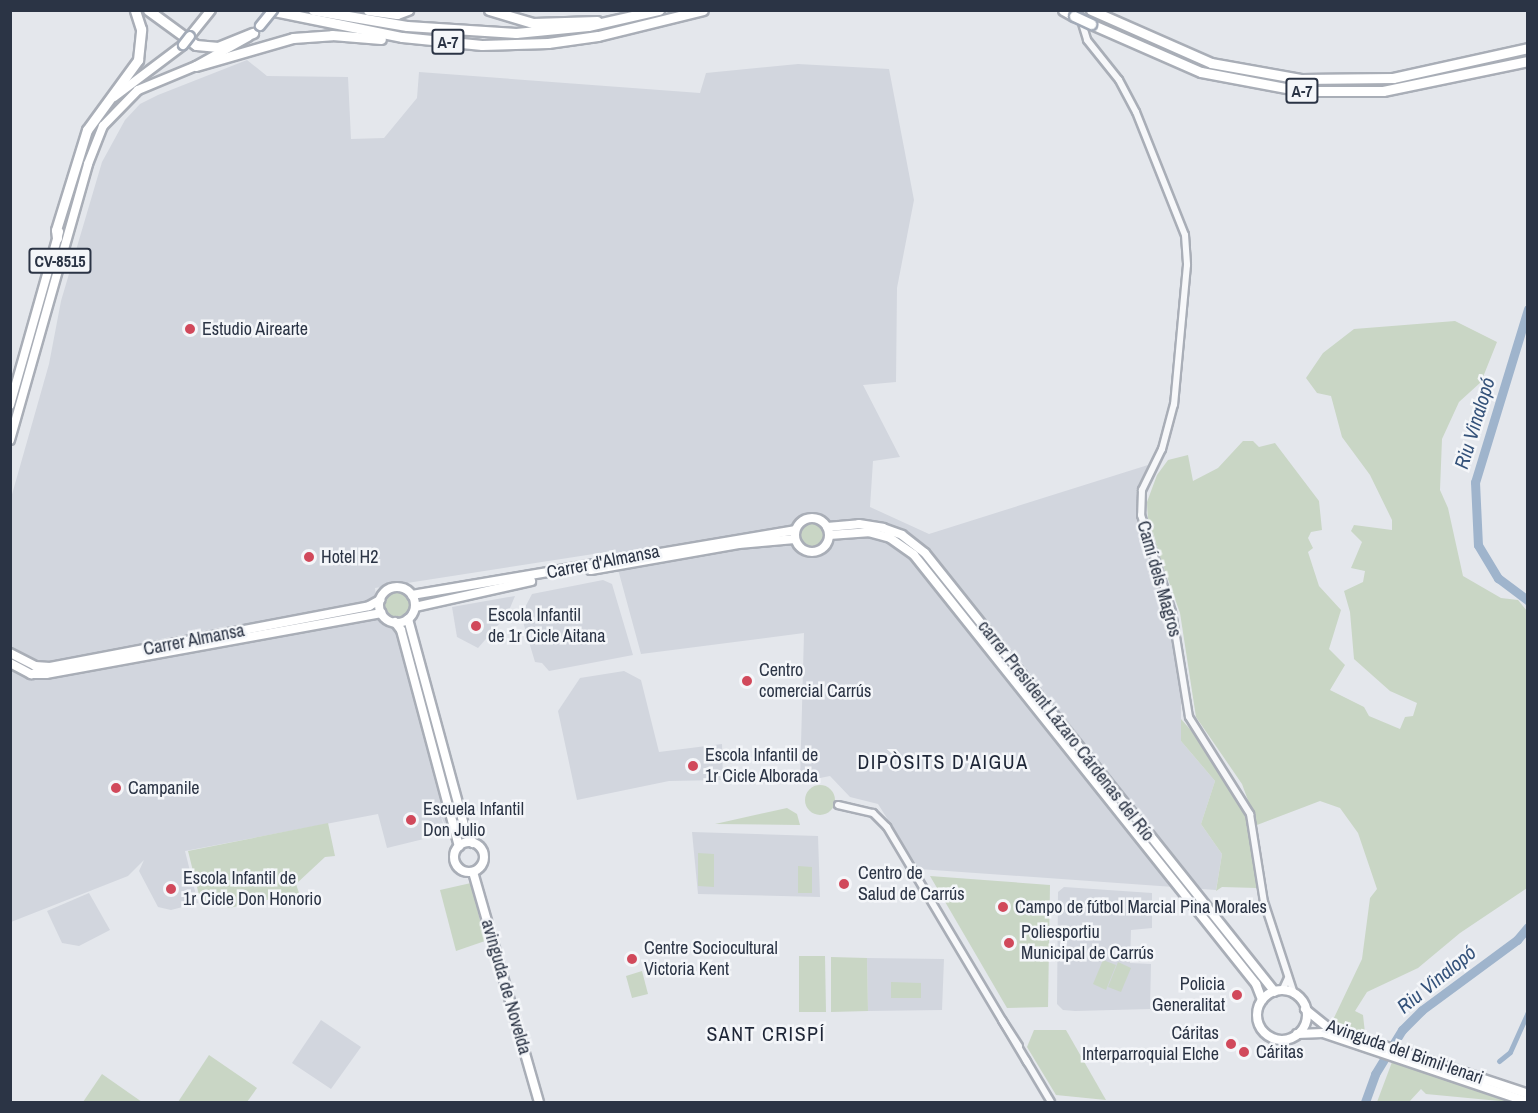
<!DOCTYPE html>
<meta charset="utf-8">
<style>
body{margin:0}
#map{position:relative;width:1538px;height:1113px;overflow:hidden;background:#e4e7ec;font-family:"Archivo Narrow",sans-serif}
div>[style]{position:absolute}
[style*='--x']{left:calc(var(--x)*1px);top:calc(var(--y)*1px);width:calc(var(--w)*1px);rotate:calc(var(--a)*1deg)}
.built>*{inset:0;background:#d2d6de}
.green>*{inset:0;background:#c9d6c5}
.round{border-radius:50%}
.canal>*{height:5px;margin:-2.5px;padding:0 2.5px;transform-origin:2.5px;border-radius:2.5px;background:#9fb4cc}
.river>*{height:9px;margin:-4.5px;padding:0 4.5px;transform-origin:4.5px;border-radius:4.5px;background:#9fb4cc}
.roads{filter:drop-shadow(2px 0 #a9aeb7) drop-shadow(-2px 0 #a9aeb7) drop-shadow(0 2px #a9aeb7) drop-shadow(0 -2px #a9aeb7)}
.minor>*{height:6px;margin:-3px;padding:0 3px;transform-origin:3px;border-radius:3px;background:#f7f8fa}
.major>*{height:8px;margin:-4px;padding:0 4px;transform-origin:4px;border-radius:4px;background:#fff}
.major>.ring{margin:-4px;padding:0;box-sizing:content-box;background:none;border:8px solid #fff;border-radius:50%}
.highway>*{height:9px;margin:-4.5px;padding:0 4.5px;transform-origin:4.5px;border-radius:4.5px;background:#fff}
.bridges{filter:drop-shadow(2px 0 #a3abb8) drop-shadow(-2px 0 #a3abb8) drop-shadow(0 2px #a3abb8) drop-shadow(0 -2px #a3abb8)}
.major-bridge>*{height:8px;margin:-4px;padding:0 4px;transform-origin:4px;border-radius:4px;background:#fff}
.highway-bridge>*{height:9px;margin:-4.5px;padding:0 4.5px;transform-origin:4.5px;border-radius:4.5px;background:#fff}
.dots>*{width:16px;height:16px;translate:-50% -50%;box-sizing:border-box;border:3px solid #f4f6f9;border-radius:50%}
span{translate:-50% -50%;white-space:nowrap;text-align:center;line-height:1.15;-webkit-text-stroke:5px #f4f6f9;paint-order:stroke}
.shield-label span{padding:2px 4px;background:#f4f6f9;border:2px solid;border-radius:4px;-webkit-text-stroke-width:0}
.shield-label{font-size:16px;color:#2b3445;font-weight:700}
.poi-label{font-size:18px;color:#2b3445}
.left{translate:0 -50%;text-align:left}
.right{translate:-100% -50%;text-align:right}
.street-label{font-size:18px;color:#2b3445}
.water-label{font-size:20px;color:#34527a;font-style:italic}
.neighbourhood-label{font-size:20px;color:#1d2536;letter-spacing:1.5px}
.frame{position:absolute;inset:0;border:12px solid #2b3445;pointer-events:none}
</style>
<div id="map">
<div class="built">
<i style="clip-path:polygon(247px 60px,267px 76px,348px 77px,351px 139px,384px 138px,417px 98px,419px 72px,700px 93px,706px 73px,798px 64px,889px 69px,914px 200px,897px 288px,896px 382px,863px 385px,900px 457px,873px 461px,870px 507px,929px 534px,1148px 465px,1137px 496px,1136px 518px,1167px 610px,1181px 686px,1181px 741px,1215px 781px,1201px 824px,1222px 854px,1216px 890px,919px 869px,878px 804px,850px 797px,830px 776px,800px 782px,804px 633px,641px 654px,613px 551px,375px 588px,379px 621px,398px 633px,461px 841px,453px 843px,441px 816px,444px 827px,440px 835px,387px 848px,378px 814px,185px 851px,198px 903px,171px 910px,158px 907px,139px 871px,144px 860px,128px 876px,11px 922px,11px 498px,49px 364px,61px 301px,102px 162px,125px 120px,140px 104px,158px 95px)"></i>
<i style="clip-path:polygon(603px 580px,612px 584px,633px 655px,549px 671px,542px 663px,535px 662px,521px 615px,532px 594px)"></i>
<i style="clip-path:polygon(515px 596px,507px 615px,478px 648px,457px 637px,452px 607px)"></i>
<i style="clip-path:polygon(624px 671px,641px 680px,659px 752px,722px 744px,723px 780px,669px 781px,577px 800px,558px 711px,580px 678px)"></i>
<i style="clip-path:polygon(692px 832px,818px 836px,820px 897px,698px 894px)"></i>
<i style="clip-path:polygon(1064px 887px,1152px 893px,1152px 928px,1131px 930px,1130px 963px,1151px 964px,1150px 1009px,1075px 1011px,1063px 1010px,1057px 1004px,1058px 892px)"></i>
<i style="clip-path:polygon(89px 893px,110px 930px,79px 946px,62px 943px,47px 911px)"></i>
<i style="clip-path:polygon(867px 958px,944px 959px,942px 1010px,868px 1011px)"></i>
<i style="clip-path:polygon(321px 1020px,361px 1047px,331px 1089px,292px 1063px)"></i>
</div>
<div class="green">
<i style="clip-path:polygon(1455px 321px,1497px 342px,1481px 382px,1459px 402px,1442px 439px,1440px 490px,1448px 508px,1463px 576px,1501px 598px,1518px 600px,1527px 611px,1527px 888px,1460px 933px,1418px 968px,1367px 992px,1355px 1011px,1363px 1015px,1365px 1033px,1332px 1022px,1362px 959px,1370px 898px,1377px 889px,1358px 833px,1340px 808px,1320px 801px,1257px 825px,1242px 784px,1196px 717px,1180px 613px,1148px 523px,1147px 502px,1157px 475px,1168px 460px,1188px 455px,1193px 481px,1218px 468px,1243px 441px,1253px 441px,1259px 447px,1275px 443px,1319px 501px,1322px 530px,1311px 532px,1308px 538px,1313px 548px,1308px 552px,1319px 586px,1341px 610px,1329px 649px,1345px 665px,1330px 690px,1364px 707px,1369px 716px,1400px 729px,1405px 717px,1413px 716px,1417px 703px,1390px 691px,1354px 659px,1350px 612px,1344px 591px,1363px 582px,1365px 571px,1351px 568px,1362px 542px,1351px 531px,1354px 525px,1392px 530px,1392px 520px,1370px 475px,1342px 437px,1331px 396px,1317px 393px,1306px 378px,1323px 353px,1354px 329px)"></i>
<i class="round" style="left:798px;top:521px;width:26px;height:26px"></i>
<i class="round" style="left:384px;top:591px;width:26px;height:26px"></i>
<i style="clip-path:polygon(1181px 719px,1217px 760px,1246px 813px,1257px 888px,1222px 887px,1216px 891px,1222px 854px,1201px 824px,1215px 781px,1181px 741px)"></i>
<i class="round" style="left:805px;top:785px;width:30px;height:30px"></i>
<i style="clip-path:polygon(787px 808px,797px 814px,800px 825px,715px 824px)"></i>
<i style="clip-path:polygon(328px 823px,335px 856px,325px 857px,296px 884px,299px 893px,229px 908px,217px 902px,219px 897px,201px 903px,188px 851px)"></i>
<i style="clip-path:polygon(698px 853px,714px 854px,714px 887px,698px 886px)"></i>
<i style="clip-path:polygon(798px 866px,812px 867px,812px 893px,798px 893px)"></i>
<i style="clip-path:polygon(930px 876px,1050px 885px,1048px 1007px,1007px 1008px)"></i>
<i style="clip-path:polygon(471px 883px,485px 941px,456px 951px,440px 890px)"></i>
<i style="clip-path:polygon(799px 956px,825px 956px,826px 1012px,799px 1012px)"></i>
<i style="clip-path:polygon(831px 957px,867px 958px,868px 1011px,831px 1012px)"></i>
<i style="clip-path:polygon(1103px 960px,1116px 965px,1106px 990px,1093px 984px)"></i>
<i style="clip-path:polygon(1118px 962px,1131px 968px,1121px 992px,1108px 987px)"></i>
<i style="clip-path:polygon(642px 971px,648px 994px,632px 998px,626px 976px)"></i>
<i style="clip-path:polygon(891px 982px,921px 983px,921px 998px,891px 998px)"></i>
<i style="clip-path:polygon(1034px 1030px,1066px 1030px,1106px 1100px,1056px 1095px,1027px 1047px)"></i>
<i style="clip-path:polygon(209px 1055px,257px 1088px,247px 1102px,178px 1102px)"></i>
<i style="clip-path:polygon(1392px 1062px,1510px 1102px,1426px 1094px,1421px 1089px,1409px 1102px,1377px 1102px)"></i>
<i style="clip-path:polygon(102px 1074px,142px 1102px,83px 1102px)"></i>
</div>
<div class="canal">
<i style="--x:1499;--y:1061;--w:14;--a:-39"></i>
<i style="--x:1510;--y:1052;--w:44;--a:-65.8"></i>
</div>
<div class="river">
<i style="--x:1528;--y:309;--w:181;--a:107"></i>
<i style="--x:1475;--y:482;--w:63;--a:87.3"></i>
<i style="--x:1478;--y:545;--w:39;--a:59"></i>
<i style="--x:1498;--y:578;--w:38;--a:37"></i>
<i style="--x:1365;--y:1102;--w:30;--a:-70"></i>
<i style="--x:1375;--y:1074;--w:52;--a:-58.5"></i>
<i style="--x:1402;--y:1030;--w:28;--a:-45"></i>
<i style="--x:1422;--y:1010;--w:118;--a:-36.4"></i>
<i style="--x:1517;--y:940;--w:17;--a:-50"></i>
</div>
<div class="roads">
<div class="minor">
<i style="--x:1078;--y:10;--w:31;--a:73"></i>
<i style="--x:1087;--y:40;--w:51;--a:51.3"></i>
<i style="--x:1119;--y:80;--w:36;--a:62"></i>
<i style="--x:1136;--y:112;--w:132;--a:68.3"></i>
<i style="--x:1185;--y:235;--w:30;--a:86"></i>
<i style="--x:1187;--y:265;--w:140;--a:95.3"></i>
<i style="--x:1174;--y:404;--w:47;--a:104.9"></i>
<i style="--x:1162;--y:449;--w:46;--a:116"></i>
<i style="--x:1142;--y:490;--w:25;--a:92"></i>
<i style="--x:1141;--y:515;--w:102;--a:72.3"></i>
<i style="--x:1172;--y:612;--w:106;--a:80.8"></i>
<i style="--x:1189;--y:717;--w:115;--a:57.8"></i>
<i style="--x:1250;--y:814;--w:89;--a:81"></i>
<i style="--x:1264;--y:902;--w:97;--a:71.9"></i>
<i style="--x:838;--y:805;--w:36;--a:13"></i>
<i style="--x:873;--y:813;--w:20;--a:45"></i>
<i style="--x:887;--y:827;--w:274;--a:59.2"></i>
<i style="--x:1282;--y:991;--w:14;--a:-65"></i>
<i style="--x:1002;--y:1020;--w:31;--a:57"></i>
<i style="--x:1026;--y:1060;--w:49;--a:59.2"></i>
</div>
<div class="major">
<i style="--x:190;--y:36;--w:33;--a:-51"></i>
<i style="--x:114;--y:97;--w:86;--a:-37"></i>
<i style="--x:10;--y:405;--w:180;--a:-74.2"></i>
<i style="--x:10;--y:440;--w:287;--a:-74.2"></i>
<i style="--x:88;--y:164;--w:41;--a:-68.5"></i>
<i style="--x:103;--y:126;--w:50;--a:-45.8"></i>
<i style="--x:138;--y:90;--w:63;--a:-22.5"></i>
<i style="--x:196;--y:66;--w:60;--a:-29.1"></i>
<i class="ring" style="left:795px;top:518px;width:26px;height:26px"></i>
<i style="--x:827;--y:527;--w:32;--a:-5"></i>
<i style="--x:859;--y:524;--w:24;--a:9"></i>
<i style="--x:883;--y:528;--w:20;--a:20"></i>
<i style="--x:902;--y:535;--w:29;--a:38"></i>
<i style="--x:925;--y:553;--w:561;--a:51.44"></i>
<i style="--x:829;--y:535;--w:39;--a:-4"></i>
<i style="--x:868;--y:532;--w:23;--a:15"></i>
<i style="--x:890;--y:538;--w:29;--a:35"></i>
<i style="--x:914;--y:555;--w:549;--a:51.44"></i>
<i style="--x:1256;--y:984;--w:17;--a:69"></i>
<i style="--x:591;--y:570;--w:150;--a:-10"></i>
<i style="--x:739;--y:544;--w:56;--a:-5.1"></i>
<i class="ring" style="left:379px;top:587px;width:28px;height:28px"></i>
<i style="--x:412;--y:595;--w:388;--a:-9.6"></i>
<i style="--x:415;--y:607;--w:119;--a:-12.6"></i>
<i style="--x:408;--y:619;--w:221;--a:74.8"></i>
<i style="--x:466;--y:832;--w:13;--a:58"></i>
<i style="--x:395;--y:622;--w:10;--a:53"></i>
<i style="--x:401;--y:630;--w:224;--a:75"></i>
<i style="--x:10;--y:653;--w:28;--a:27"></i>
<i style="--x:35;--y:666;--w:15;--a:4"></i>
<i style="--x:50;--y:667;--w:325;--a:-10.8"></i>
<i style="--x:369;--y:606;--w:13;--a:-29"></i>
<i style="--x:10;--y:663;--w:24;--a:28"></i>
<i style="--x:31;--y:674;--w:15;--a:0"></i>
<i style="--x:46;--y:674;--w:341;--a:-10.3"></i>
<i class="ring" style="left:454px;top:842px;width:22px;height:22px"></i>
<i style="--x:473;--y:872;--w:239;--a:74"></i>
<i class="ring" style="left:1257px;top:990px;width:42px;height:42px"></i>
<i style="--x:1305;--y:1009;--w:28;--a:39"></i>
<i style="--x:1327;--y:1027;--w:212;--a:18.4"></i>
<i style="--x:1297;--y:1034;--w:26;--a:-2"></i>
<i style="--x:1323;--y:1033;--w:216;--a:18.6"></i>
</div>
<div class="highway">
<i style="--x:148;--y:10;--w:59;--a:36.1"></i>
<i style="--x:196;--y:45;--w:22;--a:5"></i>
<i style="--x:218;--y:47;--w:38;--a:-22"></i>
<i style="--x:269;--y:10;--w:136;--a:11.5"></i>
<i style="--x:402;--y:37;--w:80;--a:5.7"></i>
<i style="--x:482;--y:45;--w:66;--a:-1.7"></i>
<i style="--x:548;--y:43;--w:50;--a:-8"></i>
<i style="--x:598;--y:36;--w:108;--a:-13.9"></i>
<i style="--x:313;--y:10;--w:95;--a:9.7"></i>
<i style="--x:407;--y:26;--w:109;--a:3.7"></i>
<i style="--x:516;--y:33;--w:72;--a:-5.6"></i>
<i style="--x:588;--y:26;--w:73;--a:-12.7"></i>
<i style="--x:368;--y:10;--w:29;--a:8"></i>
<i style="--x:397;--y:14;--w:12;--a:-20"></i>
<i style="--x:489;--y:10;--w:46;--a:16.5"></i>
<i style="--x:533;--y:23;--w:64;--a:-1.8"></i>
<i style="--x:1063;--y:10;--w:13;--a:29"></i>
<i style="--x:1091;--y:10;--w:131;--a:23.8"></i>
<i style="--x:1211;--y:63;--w:91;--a:10.1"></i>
<i style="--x:1301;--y:79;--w:92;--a:-0.6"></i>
<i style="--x:1393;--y:78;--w:138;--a:-12.5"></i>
<i style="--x:1091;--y:24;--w:120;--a:23.6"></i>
<i style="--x:1201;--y:72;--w:103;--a:10.7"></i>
<i style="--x:1302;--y:91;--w:81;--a:0"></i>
<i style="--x:1383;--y:91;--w:148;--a:-11.7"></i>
<i style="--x:196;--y:66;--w:101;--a:-16.1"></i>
<i style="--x:293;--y:38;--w:39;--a:-4"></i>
<i style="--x:332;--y:35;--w:49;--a:4.7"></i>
<i style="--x:57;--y:238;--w:8;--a:-97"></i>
<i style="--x:56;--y:230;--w:105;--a:-72.8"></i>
<i style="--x:87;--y:130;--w:87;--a:-53.9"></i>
<i style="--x:138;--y:60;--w:31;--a:-84"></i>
<i style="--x:141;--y:29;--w:20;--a:-108"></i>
</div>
</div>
<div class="bridges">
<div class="major-bridge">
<i style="--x:260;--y:26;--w:21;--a:-51"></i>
<i style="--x:183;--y:45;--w:11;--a:-52"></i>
</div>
<div class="highway-bridge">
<i style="--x:1074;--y:16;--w:19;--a:25"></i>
</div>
</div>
<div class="dots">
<i style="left:190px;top:329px;background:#d1495b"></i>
<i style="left:309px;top:557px;background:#d1495b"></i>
<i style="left:476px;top:626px;background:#d1495b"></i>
<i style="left:747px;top:681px;background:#d1495b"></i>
<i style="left:693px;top:766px;background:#d1495b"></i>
<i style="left:116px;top:788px;background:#d1495b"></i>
<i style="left:411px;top:820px;background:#d1495b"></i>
<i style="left:844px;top:884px;background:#d1495b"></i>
<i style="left:171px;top:889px;background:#d1495b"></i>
<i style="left:1003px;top:907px;background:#d1495b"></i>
<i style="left:1009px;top:943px;background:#d1495b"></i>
<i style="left:632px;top:959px;background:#d1495b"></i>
<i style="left:1237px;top:995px;background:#d1495b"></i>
<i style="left:1231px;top:1044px;background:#d1495b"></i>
<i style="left:1244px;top:1052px;background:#d1495b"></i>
</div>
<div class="shield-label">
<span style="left:448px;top:42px">A-7</span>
<span style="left:1302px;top:91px">A-7</span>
<span style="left:60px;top:261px">CV-8515</span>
</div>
<div class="poi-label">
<span class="left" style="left:202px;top:329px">Estudio Airearte</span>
<span class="left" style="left:321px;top:557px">Hotel H2</span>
<span class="left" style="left:488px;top:626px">Escola Infantil<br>de 1r Cicle Aitana</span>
<span class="left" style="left:759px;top:681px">Centro<br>comercial Carrús</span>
<span class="left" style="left:705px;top:766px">Escola Infantil de<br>1r Cicle Alborada</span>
<span class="left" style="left:128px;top:788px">Campanile</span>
<span class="left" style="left:423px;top:820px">Escuela Infantil<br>Don Julio</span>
<span class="left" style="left:858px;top:884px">Centro de<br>Salud de Carrús</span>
<span class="left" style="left:183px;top:889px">Escola Infantil de<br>1r Cicle Don Honorio</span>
<span class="left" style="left:1015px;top:907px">Campo de fútbol Marcial Pina Morales</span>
<span class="left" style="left:1021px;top:943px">Poliesportiu<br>Municipal de Carrús</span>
<span class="left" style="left:644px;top:959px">Centre Sociocultural<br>Victoria Kent</span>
<span class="right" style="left:1225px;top:995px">Policia<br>Generalitat</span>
<span class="right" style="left:1219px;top:1044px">Cáritas<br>Interparroquial Elche</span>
<span class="left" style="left:1256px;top:1052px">Cáritas</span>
</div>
<div class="street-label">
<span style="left:603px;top:562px;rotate:-11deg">Carrer d'Almansa</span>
<span style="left:1159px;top:579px;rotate:74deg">Camí dels Magros</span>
<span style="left:194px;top:640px;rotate:-11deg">Carrer Almansa</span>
<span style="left:1066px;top:731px;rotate:52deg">carrer President Lázaro Cárdenas del Río</span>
<span style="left:506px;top:987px;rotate:74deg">avinguda de Novelda</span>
<span style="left:1405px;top:1052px;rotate:19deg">Avinguda del Bimil·lenari</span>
</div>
<div class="water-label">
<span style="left:1474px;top:423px;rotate:-73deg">Riu Vinalopó</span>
<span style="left:1436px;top:979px;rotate:-39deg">Riu Vinalopó</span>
</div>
<div class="neighbourhood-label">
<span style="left:943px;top:761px">DIPÒSITS D'AIGUA</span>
<span style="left:766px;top:1033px">SANT CRISPÍ</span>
</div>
<div class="frame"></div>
</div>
